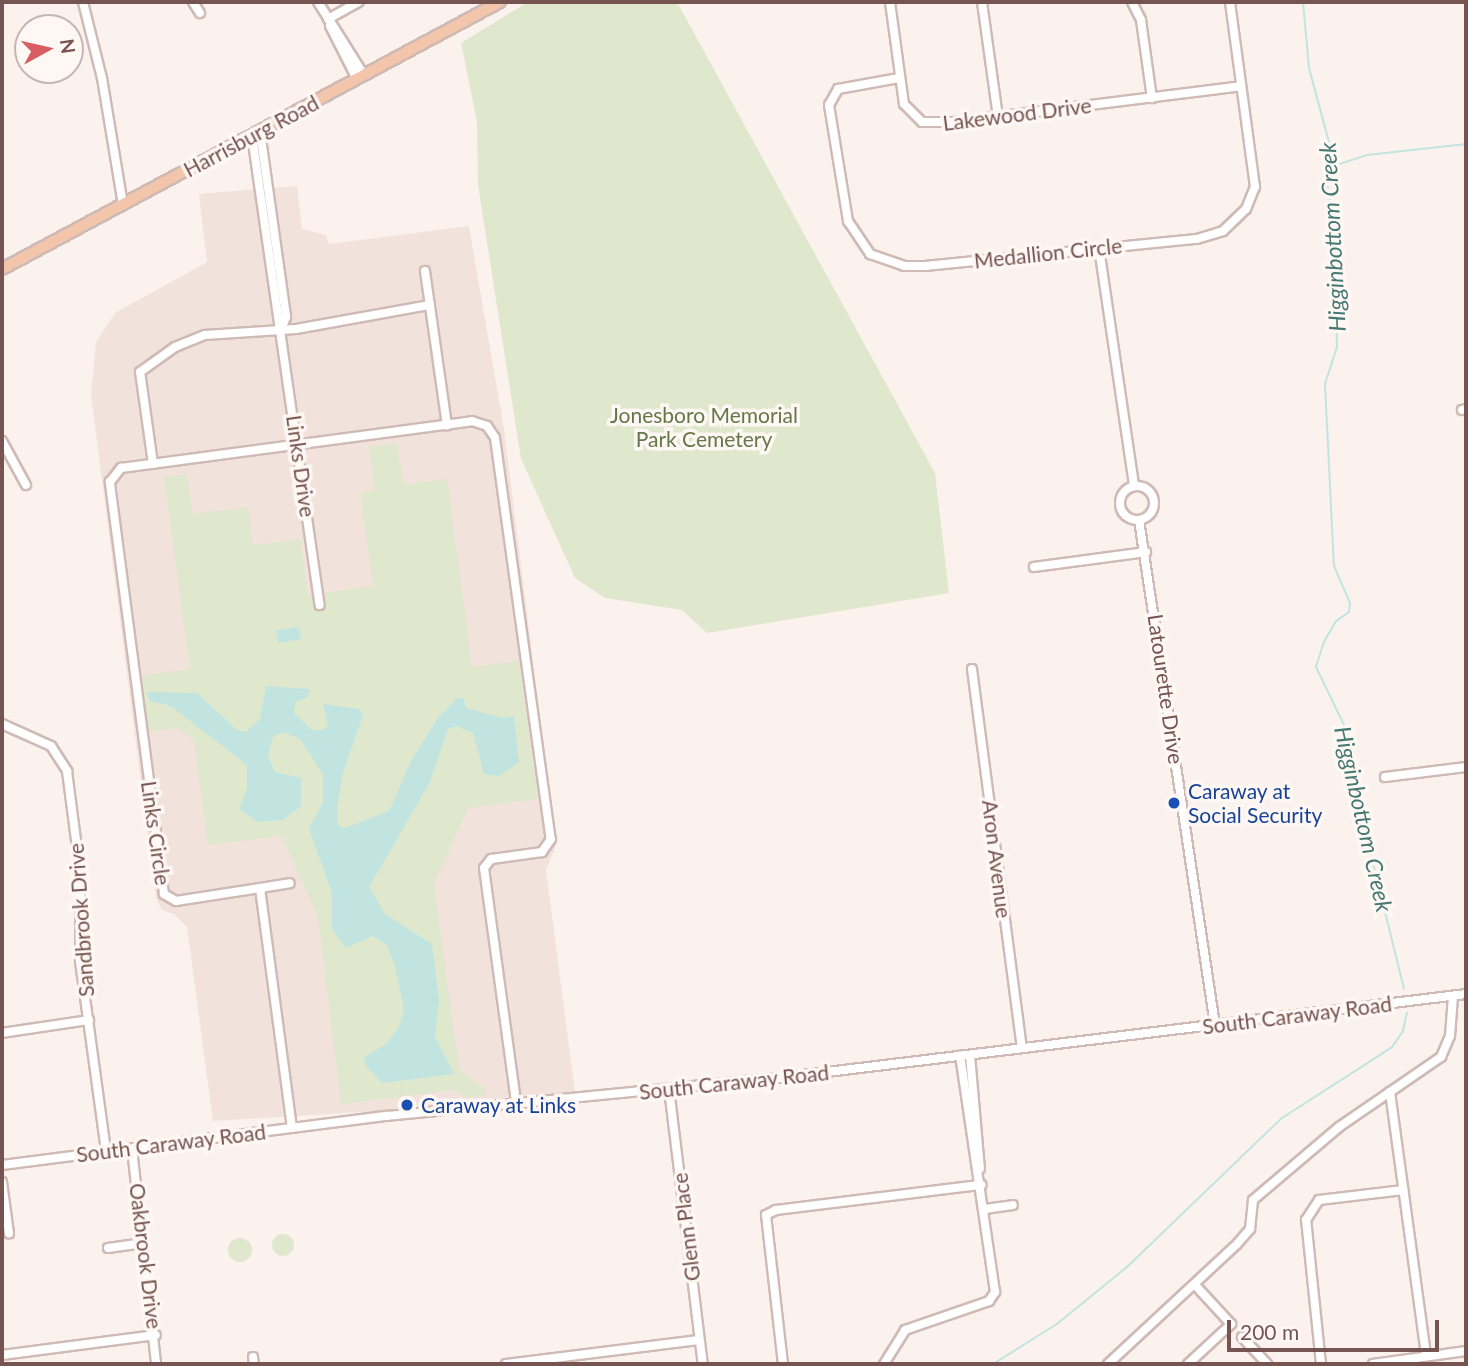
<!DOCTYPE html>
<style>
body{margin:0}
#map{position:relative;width:1468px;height:1366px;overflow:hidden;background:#fbf2ed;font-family:Lato,sans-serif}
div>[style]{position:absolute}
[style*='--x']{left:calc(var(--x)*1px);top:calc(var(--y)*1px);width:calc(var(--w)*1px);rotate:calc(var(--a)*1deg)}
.residential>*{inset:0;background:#f2e2dc}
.green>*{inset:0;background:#dfe8cc}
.round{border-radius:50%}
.water>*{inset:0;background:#c2e4e0}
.stream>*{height:2px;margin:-1px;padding:0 1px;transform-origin:1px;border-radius:1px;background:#c2e4e0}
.roads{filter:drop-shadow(2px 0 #cfbab5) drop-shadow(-2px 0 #cfbab5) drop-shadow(0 2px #cfbab5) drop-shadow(0 -2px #cfbab5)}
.minor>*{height:8px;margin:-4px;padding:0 4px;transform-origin:4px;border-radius:4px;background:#fff}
.minor>.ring{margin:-4px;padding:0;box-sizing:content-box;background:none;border:8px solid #fff;border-radius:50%}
.major>*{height:10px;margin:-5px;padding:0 5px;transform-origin:5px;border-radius:5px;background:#f3c6ac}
.dots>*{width:19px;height:19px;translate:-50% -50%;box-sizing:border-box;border:4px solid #fef7f3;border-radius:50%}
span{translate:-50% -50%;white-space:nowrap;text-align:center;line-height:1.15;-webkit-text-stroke:7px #fef7f3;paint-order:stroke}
.street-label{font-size:21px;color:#755451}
.park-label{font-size:21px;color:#64794a}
.transit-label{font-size:21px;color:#164399}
.left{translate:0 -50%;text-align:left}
.water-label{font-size:23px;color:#457873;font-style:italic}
.frame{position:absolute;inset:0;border:4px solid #755451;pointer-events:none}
.north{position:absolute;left:14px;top:14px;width:70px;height:70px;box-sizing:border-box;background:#fef7f3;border:2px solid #c7b6b2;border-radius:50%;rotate:82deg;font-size:19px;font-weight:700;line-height:28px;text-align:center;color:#755451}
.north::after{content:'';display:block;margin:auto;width:24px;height:32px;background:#d95e62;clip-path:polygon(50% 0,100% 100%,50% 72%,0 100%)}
.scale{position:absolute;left:1227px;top:1320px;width:212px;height:32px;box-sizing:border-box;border:4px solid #755451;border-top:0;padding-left:9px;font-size:21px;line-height:24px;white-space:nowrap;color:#755451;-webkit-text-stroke:5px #fef7f3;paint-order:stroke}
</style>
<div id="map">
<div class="residential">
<i style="clip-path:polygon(297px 186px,302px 229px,326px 235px,329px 244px,469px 226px,504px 429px,556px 845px,546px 870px,575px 1092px,516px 1103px,213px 1121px,187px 927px,174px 914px,162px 910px,156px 898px,91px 395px,96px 342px,115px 313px,207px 262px,199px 194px)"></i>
</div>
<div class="green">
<i style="clip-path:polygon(528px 2px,677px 2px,935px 473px,949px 593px,707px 633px,682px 610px,605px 598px,575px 578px,521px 459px,478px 185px,477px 122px,461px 43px)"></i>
<i style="clip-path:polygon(397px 443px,403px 485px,447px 479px,472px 667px,519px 661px,538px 799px,468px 808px,434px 884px,459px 1069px,485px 1089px,486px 1095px,465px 1098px,455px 1090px,341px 1104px,318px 917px,281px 836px,208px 845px,194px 740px,179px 728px,149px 732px,141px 676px,190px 669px,164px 477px,187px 474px,193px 514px,248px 507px,253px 545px,300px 539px,308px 595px,373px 586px,360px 493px,375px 490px,369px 447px)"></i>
<i class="round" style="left:272px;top:1234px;width:22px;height:22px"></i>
<i class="round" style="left:228px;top:1238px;width:24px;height:24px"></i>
</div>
<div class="water">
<i style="clip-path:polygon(299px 627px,301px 639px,278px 643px,276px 630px)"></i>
<i style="clip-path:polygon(266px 686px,310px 689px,308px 697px,295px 702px,294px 713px,312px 730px,324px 730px,328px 724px,323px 704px,359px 709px,363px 715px,343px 773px,337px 807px,338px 826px,345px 828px,389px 811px,411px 761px,437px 719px,458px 697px,464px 699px,466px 708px,502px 718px,514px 716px,519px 762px,499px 776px,484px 774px,473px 733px,457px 726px,448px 729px,429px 784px,369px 887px,385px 914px,432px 944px,439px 1000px,435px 1037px,454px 1074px,382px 1083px,365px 1065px,364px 1058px,387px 1043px,399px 1027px,404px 1009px,395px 966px,387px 945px,372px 936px,346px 948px,332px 929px,332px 893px,309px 829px,323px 802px,323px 774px,300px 739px,282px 732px,273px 737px,268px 756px,275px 772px,301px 778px,301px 806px,283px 820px,257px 822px,239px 809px,247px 789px,247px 765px,171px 706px,150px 701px,147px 692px,197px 693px,237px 730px,246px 732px,260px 719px)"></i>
</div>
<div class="stream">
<i style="--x:1303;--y:2;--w:66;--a:84.8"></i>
<i style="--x:1309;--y:68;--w:77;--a:74.9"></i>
<i style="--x:1329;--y:142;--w:27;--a:100"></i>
<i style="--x:1324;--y:169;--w:58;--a:79.1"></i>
<i style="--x:1335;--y:226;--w:121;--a:89.1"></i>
<i style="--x:1337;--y:347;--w:39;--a:108"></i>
<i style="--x:1325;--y:384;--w:182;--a:87.2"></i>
<i style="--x:1334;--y:566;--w:40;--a:66.6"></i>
<i style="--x:1350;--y:603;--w:9;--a:96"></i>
<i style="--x:1349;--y:612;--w:16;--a:145"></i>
<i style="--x:1336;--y:621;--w:24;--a:120"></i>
<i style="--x:1324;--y:642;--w:26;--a:108"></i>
<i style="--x:1316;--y:667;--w:69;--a:64.2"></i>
<i style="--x:1346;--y:729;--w:91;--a:79.9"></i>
<i style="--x:1362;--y:819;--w:175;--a:76.1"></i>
<i style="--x:1324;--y:169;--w:45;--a:-18"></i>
<i style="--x:1367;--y:155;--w:100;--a:-6.3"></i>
<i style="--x:993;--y:1364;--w:75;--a:-32"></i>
<i style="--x:1057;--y:1324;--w:90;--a:-39.2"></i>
<i style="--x:1127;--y:1267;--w:215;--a:-43.9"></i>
<i style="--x:1282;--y:1118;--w:131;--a:-32.8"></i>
<i style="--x:1392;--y:1047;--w:19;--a:-55"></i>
<i style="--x:1403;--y:1031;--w:19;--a:-78"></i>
</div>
<div class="roads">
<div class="minor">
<i style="--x:83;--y:2;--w:78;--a:76"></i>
<i style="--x:102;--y:78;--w:129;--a:80.6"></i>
<i style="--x:193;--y:2;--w:13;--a:58"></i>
<i style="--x:318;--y:2;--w:86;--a:57.8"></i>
<i style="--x:890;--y:2;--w:103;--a:82.2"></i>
<i style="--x:904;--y:104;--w:25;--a:45"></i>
<i style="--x:922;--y:122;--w:32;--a:0"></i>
<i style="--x:954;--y:122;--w:289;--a:-7.1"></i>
<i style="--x:982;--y:2;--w:116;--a:82.1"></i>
<i style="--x:1132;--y:2;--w:20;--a:63"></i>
<i style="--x:1141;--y:20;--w:79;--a:82"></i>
<i style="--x:328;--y:19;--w:35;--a:-29"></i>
<i style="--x:330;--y:26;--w:59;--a:63"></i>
<i style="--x:899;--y:78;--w:62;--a:169.8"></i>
<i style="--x:838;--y:89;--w:18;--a:119"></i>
<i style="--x:829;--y:105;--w:118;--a:80.7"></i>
<i style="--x:848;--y:221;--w:40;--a:56"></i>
<i style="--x:870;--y:254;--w:36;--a:19"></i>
<i style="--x:904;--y:266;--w:21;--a:0"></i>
<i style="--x:925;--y:266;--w:273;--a:-5.7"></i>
<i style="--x:1197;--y:239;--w:27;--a:-17"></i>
<i style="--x:1223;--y:231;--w:32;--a:-44"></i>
<i style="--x:1246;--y:209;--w:24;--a:-68"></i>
<i style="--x:1255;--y:187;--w:187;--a:-97.7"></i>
<i style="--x:260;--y:131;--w:188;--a:82"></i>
<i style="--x:286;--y:317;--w:11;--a:112"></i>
<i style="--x:252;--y:136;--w:474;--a:81.8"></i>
<i style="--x:1099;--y:248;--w:241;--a:81.6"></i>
<i style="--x:425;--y:271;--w:156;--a:81.9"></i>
<i style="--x:1462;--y:410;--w:4;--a:-14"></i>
<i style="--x:2;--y:441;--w:50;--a:61.4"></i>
<i style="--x:153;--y:464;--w:93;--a:-98"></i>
<i style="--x:140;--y:372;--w:43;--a:-35.5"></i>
<i style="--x:175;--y:347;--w:32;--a:-22"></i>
<i style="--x:205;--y:335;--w:91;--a:-3.8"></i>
<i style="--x:296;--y:329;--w:136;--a:-10.2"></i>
<i class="ring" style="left:1120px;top:486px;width:26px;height:26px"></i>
<i style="--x:1139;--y:520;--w:511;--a:81.44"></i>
<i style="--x:1034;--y:567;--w:113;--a:-7.6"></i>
<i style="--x:972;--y:669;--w:382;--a:82.5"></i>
<i style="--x:2;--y:724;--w:54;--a:24.2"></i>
<i style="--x:51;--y:746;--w:30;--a:57"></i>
<i style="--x:67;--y:771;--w:101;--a:82.6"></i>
<i style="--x:80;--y:871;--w:90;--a:90"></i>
<i style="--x:80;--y:961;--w:193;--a:82.2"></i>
<i style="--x:1385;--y:777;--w:82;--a:-7"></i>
<i style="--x:260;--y:888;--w:30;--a:-9"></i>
<i style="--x:2;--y:1033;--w:88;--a:-8.5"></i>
<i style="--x:970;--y:1055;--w:114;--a:85"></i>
<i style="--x:669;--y:1089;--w:277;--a:83"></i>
<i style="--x:1390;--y:1092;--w:266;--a:82.2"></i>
<i style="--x:292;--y:1128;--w:242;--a:-97.6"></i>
<i style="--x:260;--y:888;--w:85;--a:171.2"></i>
<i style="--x:176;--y:901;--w:14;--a:-150"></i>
<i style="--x:164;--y:894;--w:416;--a:-97.5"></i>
<i style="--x:110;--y:482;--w:18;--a:-52"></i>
<i style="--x:121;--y:468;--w:354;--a:-7.6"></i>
<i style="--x:472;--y:421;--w:16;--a:18"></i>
<i style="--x:487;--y:426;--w:14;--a:56"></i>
<i style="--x:495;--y:438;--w:405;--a:82.1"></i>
<i style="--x:551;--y:839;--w:16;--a:125"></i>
<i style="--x:542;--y:852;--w:51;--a:172.2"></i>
<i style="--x:491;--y:859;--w:11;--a:128"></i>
<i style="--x:484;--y:868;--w:237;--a:82.2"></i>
<i style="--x:132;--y:1149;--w:216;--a:83.6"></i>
<i style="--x:2;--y:1165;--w:388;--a:-7.3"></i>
<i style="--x:387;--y:1116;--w:393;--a:-5.6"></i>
<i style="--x:778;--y:1078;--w:693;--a:-6.96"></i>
<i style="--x:2;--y:1182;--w:52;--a:82.3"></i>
<i style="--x:985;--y:1209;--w:28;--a:-8"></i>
<i style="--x:108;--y:1248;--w:36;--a:-8"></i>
<i style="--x:1242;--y:1337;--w:37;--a:47"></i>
<i style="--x:2;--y:1355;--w:155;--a:-7.4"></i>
<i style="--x:253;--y:1357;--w:7;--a:82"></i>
<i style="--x:506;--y:1364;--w:194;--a:-7.1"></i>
<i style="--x:783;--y:1364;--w:150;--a:-96.5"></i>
<i style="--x:766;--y:1215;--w:11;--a:-27"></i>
<i style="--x:776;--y:1210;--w:207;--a:-7"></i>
<i style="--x:884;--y:1364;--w:40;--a:-58"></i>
<i style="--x:905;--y:1330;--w:89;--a:-19"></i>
<i style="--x:989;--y:1301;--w:11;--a:-56"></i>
<i style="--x:995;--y:1292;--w:239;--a:-98.4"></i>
<i style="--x:1108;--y:1364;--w:176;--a:-42.9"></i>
<i style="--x:1237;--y:1244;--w:20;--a:-49"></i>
<i style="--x:1250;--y:1229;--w:29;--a:-84"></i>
<i style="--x:1253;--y:1200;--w:113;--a:-40.3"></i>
<i style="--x:1339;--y:1127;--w:124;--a:-34.5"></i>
<i style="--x:1441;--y:1057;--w:23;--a:-67"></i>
<i style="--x:1450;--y:1036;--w:40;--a:-85.7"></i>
<i style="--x:1188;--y:1364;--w:59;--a:-42.9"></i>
<i style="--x:1231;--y:1324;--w:52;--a:-132.6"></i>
<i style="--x:1321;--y:1364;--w:145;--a:-95.9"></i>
<i style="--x:1306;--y:1220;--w:24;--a:-57"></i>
<i style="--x:1319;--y:1200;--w:85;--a:-6.8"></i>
<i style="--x:1373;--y:1364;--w:94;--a:-8"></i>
</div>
<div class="major">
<i style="--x:2;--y:269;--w:565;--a:-28.2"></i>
</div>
</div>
<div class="dots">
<i style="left:1174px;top:803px;background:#1a4fb4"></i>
<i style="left:407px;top:1105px;background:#1a4fb4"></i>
</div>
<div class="street-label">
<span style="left:1017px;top:114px;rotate:-7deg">Lakewood Drive</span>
<span style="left:251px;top:136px;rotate:-28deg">Harrisburg Road</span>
<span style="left:1048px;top:253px;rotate:-6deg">Medallion Circle</span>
<span style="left:301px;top:466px;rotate:82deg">Links Drive</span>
<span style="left:1166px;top:689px;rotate:82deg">Latourette Drive</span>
<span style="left:156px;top:833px;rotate:82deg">Links Circle</span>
<span style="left:997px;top:859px;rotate:83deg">Aron Avenue</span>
<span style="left:81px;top:920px;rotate:-94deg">Sandbrook Drive</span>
<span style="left:1297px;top:1015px;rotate:-7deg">South Caraway Road</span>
<span style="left:734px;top:1082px;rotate:-6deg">South Caraway Road</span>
<span style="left:171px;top:1143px;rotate:-7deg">South Caraway Road</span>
<span style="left:686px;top:1227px;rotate:-97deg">Glenn Place</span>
<span style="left:146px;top:1256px;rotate:83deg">Oakbrook Drive</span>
</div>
<div class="park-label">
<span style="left:704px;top:427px">Jonesboro Memorial<br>Park Cemetery</span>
</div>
<div class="transit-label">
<span class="left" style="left:1188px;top:803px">Caraway at<br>Social Security</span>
<span class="left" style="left:421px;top:1105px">Caraway at Links</span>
</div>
<div class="water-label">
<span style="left:1332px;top:237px;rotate:-93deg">Higginbottom Creek</span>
<span style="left:1364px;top:819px;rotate:77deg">Higginbottom Creek</span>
</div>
<div class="frame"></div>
<div class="north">N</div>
<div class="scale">200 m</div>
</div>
